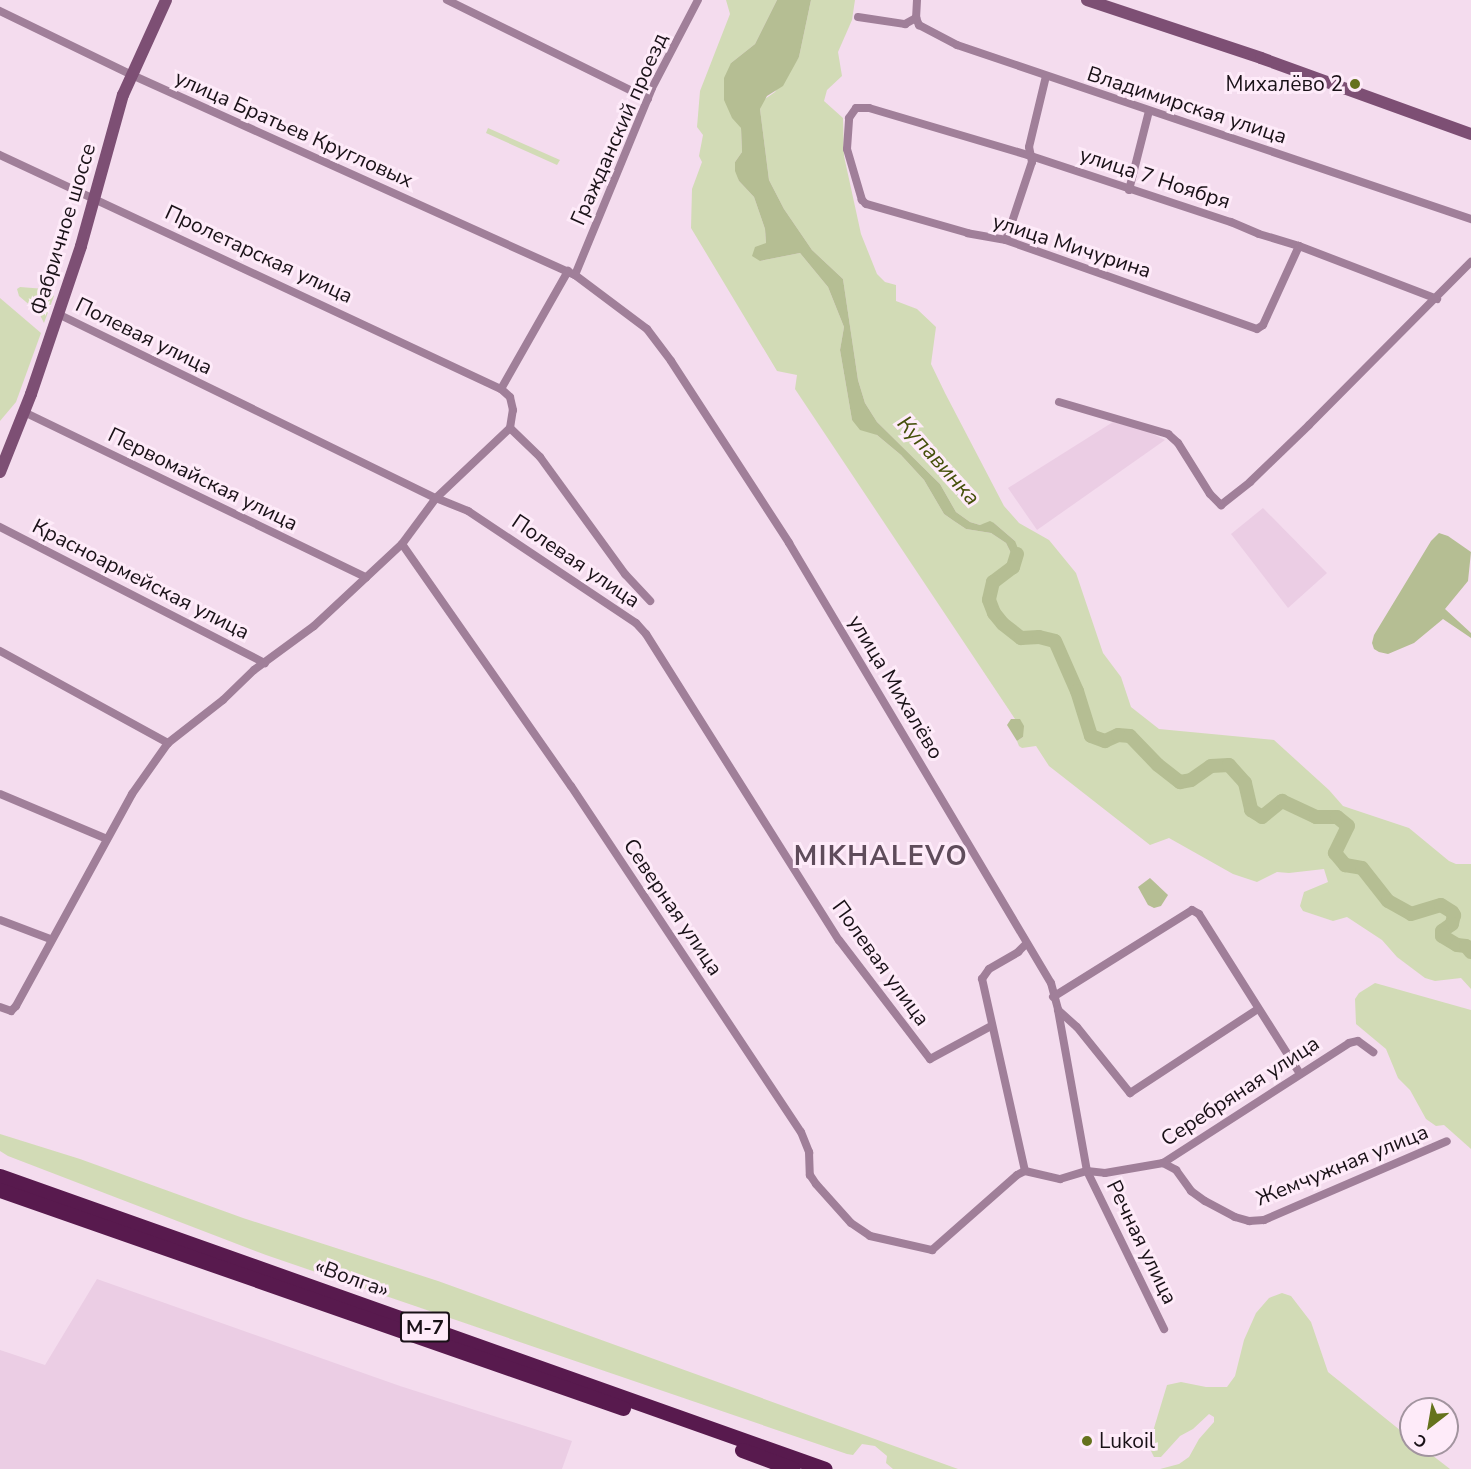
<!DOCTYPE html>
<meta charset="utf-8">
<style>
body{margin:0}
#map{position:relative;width:1471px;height:1469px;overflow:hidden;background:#f4dcee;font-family:"Nunito Sans",sans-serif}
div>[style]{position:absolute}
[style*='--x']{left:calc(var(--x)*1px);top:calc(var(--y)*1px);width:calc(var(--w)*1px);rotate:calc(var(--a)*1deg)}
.built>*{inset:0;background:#ebcde4}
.green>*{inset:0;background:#d2dbb6}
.water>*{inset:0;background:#b5be93}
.river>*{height:14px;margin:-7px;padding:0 7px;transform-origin:7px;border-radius:7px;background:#b5be93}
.minor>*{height:8px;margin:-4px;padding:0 4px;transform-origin:4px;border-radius:4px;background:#a07f99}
.secondary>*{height:12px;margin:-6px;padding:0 6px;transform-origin:6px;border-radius:6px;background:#7d4f74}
.trunk>*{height:15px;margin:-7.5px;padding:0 7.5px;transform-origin:7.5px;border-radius:7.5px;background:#581a4e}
.dots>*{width:16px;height:16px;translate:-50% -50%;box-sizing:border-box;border:3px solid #feebf9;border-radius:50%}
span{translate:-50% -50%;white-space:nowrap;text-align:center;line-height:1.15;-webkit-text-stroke:6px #feebf9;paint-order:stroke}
.shield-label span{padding:2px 4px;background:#feebf9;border:2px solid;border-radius:4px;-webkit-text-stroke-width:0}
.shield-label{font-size:20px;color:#191117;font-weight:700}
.poi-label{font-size:21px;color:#191117}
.right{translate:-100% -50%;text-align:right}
.left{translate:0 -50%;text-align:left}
.street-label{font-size:21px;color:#191117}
.water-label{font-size:22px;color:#454f09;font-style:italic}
.district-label{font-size:27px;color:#5f4c5b;font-weight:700;letter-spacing:1.5px}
.north{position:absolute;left:1399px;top:1397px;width:60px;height:60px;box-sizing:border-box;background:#feebf9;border:2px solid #a2949f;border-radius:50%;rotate:211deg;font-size:16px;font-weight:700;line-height:24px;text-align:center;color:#191117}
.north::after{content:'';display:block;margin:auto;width:21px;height:27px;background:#65721d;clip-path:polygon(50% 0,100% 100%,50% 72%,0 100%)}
</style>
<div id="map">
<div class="built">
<i style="clip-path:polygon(1113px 422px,1145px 430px,1165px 440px,1037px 530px,1008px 488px)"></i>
<i style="clip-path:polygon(1263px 508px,1327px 573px,1288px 608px,1231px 534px)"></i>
<i style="clip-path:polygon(97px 1279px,400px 1386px,572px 1441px,562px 1469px,0 1469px,0 1350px,45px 1365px)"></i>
</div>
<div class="green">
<i style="clip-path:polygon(726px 0,777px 0,755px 44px,731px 63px,741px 128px,742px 152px,735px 162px,739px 181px,754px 197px,765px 229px,766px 243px,760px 261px,800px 253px,828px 287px,844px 327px,840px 350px,852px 420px,877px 435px,901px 455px,924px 480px,944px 514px,954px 521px,966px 529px,991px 533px,1006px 543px,1011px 553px,1009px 565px,1015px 541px,994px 523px,980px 525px,970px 522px,956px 512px,940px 484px,877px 422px,865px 403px,858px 380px,843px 279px,812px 250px,784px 209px,769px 180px,760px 109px,762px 101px,775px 92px,799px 57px,811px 0,855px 0,852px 20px,838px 52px,842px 76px,827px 90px,824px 101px,843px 118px,844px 156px,861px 234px,877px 274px,885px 282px,896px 285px,896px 301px,917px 309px,936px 327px,931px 364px,945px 393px,1004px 506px,1019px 523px,1049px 540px,1076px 573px,1103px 653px,1121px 677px,1131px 707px,1159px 729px,1274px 740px,1329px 790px,1343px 806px,1409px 828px,1449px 861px,1456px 864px,1471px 864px,1471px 989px,1461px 978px,1435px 981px,1425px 978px,1397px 957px,1382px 940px,1347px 917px,1333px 921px,1303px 911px,1300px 906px,1304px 892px,1328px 882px,1324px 869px,1289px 873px,1277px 872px,1257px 882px,1233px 874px,1169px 838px,1150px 845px,1049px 766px,1036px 746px,1022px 748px,1019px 746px,1017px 741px,1023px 737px,1019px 719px,1015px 719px,795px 389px,797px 375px,777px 371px,691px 228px,692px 189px,702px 162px,699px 156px,703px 135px,697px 127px,700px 91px,730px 14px)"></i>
<i style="clip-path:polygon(488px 128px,560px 160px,557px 165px,486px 133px)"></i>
<i style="clip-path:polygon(20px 287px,45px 289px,54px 296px,44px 323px,39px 313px,19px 296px,17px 289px)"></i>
<i style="clip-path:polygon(0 298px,41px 333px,16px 402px,0 421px)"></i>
<i style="clip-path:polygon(1375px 983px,1471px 1010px,1471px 1149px,1444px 1125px,1436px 1126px,1426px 1119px,1410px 1090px,1398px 1078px,1386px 1049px,1356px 1024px,1355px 999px,1359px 993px)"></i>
<i style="clip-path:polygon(0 1134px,80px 1159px,243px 1218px,438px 1281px,958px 1469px,893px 1469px,886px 1463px,887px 1456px,875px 1446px,862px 1444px,853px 1455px,847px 1454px,266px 1255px,8px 1156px,0 1151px)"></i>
<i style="clip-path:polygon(1282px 1293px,1291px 1296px,1311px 1322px,1328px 1372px,1411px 1439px,1411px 1445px,1419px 1445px,1450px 1469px,1160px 1469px,1179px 1464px,1189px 1457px,1199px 1439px,1214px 1422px,1214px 1417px,1209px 1414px,1193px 1429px,1180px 1436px,1161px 1457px,1154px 1457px,1150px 1449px,1154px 1428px,1167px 1385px,1181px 1382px,1206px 1387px,1227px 1387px,1235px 1376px,1244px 1340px,1256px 1313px,1269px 1298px)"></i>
</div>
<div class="water">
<i style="clip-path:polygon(777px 0,811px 0,799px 57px,783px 86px,767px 96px,760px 109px,769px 180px,784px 209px,812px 250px,843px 279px,858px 380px,865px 403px,877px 422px,940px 484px,956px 512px,970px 522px,980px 525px,990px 521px,994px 523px,1015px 541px,1021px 556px,1018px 568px,1010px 569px,1011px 553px,1006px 543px,991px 533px,966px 529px,954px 521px,944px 514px,924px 480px,901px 455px,877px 435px,860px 430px,852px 420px,840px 350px,844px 327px,828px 287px,800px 253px,760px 261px,752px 256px,755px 247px,766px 243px,765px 229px,754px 197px,739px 181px,735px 171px,735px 162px,742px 152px,741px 128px,732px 118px,724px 100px,724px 78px,731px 63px,755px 44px)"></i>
<i style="clip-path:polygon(1439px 533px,1448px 536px,1471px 552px,1468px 581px,1445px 609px,1471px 633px,1471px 638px,1443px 619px,1414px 643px,1388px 654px,1379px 652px,1374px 649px,1372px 643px,1374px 635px,1431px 541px)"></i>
<i style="clip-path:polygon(1011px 719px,1020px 719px,1024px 726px,1023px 737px,1017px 741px,1007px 725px)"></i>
<i style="clip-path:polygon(1150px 878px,1168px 895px,1161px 906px,1154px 908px,1148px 905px,1138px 887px)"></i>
</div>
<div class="river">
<i style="--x:1017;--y:554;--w:14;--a:107"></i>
<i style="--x:1013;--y:567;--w:25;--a:143"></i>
<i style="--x:993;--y:582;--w:18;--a:103"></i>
<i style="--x:989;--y:600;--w:14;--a:69"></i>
<i style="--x:994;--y:613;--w:14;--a:51"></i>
<i style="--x:1003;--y:624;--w:23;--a:38"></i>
<i style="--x:1021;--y:638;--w:18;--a:-3"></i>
<i style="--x:1039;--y:637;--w:16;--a:14"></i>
<i style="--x:1055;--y:641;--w:55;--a:66.3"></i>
<i style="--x:1077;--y:691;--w:47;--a:72.7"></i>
<i style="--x:1091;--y:736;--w:15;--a:20"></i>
<i style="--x:1105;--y:741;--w:14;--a:-25"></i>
<i style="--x:1118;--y:735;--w:12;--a:5"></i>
<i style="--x:1130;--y:736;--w:40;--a:46"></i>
<i style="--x:1158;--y:765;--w:28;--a:38"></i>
<i style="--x:1180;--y:782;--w:11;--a:-10"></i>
<i style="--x:1191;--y:780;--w:24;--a:-35"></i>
<i style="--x:1211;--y:766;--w:18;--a:-3"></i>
<i style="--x:1229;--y:765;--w:24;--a:48"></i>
<i style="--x:1245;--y:783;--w:28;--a:77"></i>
<i style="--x:1251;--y:810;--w:13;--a:32"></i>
<i style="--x:1262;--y:817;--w:26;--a:-39"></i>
<i style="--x:1282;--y:801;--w:38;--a:25"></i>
<i style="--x:1316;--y:817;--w:21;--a:0"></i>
<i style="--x:1337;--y:817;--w:14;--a:39"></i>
<i style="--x:1348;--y:826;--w:30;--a:116"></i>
<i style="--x:1335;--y:853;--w:16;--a:50"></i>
<i style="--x:1345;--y:865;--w:17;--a:10"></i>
<i style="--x:1362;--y:868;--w:42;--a:51.8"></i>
<i style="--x:1388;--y:901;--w:26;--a:29"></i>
<i style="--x:1411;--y:914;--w:31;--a:-17"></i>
<i style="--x:1441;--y:905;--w:13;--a:32"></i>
<i style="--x:1452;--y:912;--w:4;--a:56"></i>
<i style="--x:1454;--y:915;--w:9;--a:103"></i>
<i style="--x:1452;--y:924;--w:12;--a:145"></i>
<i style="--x:1442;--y:931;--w:5;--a:90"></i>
<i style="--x:1442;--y:936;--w:17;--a:31"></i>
<i style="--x:1457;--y:945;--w:9;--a:6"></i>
<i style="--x:1466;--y:946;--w:8;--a:50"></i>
</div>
<div class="minor">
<i style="--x:447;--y:0;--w:224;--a:26.2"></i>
<i style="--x:917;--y:0;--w:18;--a:93"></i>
<i style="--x:916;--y:18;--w:8;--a:67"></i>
<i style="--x:919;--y:25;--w:43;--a:27.8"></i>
<i style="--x:957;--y:45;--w:543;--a:18.7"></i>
<i style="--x:0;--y:11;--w:147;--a:25.9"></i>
<i style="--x:132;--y:75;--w:486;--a:24.3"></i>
<i style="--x:575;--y:275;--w:90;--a:36.9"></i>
<i style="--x:647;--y:329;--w:40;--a:53"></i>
<i style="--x:671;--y:361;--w:217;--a:57"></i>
<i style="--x:789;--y:543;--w:512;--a:59.23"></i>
<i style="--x:1051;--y:983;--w:28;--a:75"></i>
<i style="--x:1058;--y:1010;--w:164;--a:79.8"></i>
<i style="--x:1087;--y:1171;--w:176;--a:64"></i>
<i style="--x:858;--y:17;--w:48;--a:8.5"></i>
<i style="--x:905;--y:24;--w:13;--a:-29"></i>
<i style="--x:0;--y:155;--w:553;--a:25.04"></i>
<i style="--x:1129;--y:190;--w:81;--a:-75.8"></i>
<i style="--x:1006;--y:240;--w:82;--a:-71.6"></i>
<i style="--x:1032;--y:162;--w:15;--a:-101"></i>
<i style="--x:1029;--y:147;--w:73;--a:-76.5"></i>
<i style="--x:1299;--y:246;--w:87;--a:114.5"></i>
<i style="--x:1263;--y:325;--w:7;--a:146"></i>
<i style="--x:1257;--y:329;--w:266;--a:-160.5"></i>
<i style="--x:1006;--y:240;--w:39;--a:-170"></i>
<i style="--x:968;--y:233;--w:106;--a:-164.1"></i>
<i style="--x:866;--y:204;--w:6;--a:-135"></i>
<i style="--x:862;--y:200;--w:53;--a:-106.4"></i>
<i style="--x:847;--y:149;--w:31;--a:-86"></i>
<i style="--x:849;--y:118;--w:12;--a:-55"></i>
<i style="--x:856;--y:108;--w:13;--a:0"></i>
<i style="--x:869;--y:108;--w:166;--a:16.5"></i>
<i style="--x:1028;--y:155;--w:214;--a:18.3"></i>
<i style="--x:1231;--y:222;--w:30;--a:23"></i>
<i style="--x:1259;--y:234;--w:42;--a:16.7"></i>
<i style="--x:1299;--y:246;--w:148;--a:21"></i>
<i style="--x:575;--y:275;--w:202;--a:-67.6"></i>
<i style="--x:652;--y:88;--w:99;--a:-62.4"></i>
<i style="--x:58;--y:314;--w:420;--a:26"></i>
<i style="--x:436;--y:498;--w:35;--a:22"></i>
<i style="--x:468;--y:511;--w:202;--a:33.7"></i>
<i style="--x:636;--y:623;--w:15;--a:48"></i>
<i style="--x:646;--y:634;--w:362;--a:57.8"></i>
<i style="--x:839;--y:940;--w:150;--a:52.6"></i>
<i style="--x:930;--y:1059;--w:69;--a:-28.4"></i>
<i style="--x:1059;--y:402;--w:114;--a:16.4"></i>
<i style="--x:1168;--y:434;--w:13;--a:42"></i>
<i style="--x:1178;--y:443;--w:60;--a:57.9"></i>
<i style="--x:1210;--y:494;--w:16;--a:45"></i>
<i style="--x:1221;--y:505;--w:37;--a:-38"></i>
<i style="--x:1250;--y:482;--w:82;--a:-44"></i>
<i style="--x:1309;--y:425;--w:230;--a:-45.2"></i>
<i style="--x:24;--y:412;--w:380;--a:25.8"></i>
<i style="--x:510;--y:428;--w:42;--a:44"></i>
<i style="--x:540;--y:457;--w:145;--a:54"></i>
<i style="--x:625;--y:574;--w:37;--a:47"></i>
<i style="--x:0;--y:527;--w:298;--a:27.2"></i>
<i style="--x:402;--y:544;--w:295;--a:55.1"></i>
<i style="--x:571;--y:786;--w:415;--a:56.4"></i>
<i style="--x:801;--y:1132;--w:22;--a:68"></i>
<i style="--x:809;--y:1152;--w:23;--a:88"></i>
<i style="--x:810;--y:1175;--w:11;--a:56"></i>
<i style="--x:816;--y:1184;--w:52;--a:48.1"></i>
<i style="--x:851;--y:1223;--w:23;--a:34"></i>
<i style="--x:870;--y:1236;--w:64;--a:12.7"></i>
<i style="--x:932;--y:1250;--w:113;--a:-41.4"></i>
<i style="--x:1017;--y:1175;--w:9;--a:-27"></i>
<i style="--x:1025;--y:1171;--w:36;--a:13"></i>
<i style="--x:1060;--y:1179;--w:28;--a:-17"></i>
<i style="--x:1087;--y:1171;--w:18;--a:6"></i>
<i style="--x:1105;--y:1173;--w:59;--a:-9.8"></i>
<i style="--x:1163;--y:1163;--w:221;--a:-32.8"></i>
<i style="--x:1349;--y:1043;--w:9;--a:-13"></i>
<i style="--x:1358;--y:1041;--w:19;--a:36"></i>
<i style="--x:0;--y:651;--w:192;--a:28.7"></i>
<i style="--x:0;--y:794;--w:116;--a:22.8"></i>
<i style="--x:0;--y:920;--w:53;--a:20.8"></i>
<i style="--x:1053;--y:997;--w:164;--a:-32"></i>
<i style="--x:1192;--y:910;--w:8;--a:30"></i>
<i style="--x:1199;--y:914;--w:189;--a:57.7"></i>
<i style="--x:0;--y:1007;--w:12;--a:20"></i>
<i style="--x:11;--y:1011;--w:7;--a:-45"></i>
<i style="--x:16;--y:1006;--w:242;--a:-61.3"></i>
<i style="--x:132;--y:794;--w:62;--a:-54.8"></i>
<i style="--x:168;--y:743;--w:70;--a:-38"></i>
<i style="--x:223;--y:700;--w:43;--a:-44.1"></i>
<i style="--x:254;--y:670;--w:74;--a:-36.3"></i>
<i style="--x:314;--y:626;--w:120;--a:-43"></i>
<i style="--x:402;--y:544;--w:57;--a:-53.5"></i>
<i style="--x:436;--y:498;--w:102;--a:-43.4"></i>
<i style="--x:510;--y:428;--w:18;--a:-81"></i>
<i style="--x:513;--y:410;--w:13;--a:-103"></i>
<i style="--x:510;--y:397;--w:12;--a:-138"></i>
<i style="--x:501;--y:389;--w:136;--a:-60.4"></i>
<i style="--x:1058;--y:1010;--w:25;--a:42"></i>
<i style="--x:1077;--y:1027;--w:85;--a:51.2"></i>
<i style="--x:1130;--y:1093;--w:153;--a:-33.3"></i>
<i style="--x:1163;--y:1163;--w:15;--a:28"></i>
<i style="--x:1176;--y:1170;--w:26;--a:54"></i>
<i style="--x:1191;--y:1191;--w:17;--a:36"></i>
<i style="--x:1205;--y:1201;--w:34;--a:28"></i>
<i style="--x:1235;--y:1217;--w:15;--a:16"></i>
<i style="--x:1249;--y:1221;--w:15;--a:-4"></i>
<i style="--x:1264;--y:1220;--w:199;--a:-23.3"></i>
<i style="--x:1025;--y:1171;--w:197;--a:-102.6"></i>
<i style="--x:982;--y:979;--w:12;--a:-55"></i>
<i style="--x:989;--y:969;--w:34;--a:-30"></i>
<i style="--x:1018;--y:952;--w:11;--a:-45"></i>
</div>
<div class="secondary">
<i style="--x:1087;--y:0;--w:183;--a:18.4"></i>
<i style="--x:1261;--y:58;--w:223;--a:19.9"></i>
<i style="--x:0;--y:472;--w:84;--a:-68.3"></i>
<i style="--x:31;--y:394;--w:156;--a:-71.3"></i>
<i style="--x:81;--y:246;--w:157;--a:-74.5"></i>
<i style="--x:123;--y:95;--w:104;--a:-65.6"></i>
</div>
<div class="trunk">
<i style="--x:0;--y:1176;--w:875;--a:19.55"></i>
<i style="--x:0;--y:1190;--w:660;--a:19.29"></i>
<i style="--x:742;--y:1450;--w:54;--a:20.4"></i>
</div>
<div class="dots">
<i style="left:1355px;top:84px;background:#65721d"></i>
<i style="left:1087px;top:1441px;background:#65721d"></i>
</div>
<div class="shield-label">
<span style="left:425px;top:1327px">М-7</span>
</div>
<div class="poi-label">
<span class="right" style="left:1343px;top:84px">Михалёво 2</span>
<span class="left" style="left:1099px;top:1441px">Lukoil</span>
</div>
<div class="street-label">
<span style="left:1187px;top:105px;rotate:18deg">Владимирская улица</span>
<span style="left:294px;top:129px;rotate:24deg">улица Братьев Кругловых</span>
<span style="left:619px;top:129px;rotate:-66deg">Гражданский проезд</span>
<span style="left:1155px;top:178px;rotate:18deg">улица 7 Ноября</span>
<span style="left:63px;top:229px;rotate:-73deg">Фабричное шоссе</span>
<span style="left:1072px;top:246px;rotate:18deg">улица Мичурина</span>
<span style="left:259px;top:254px;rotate:25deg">Пролетарская улица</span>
<span style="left:144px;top:336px;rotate:26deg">Полевая улица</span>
<span style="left:203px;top:479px;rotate:26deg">Первомайская улица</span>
<span style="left:576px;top:561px;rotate:34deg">Полевая улица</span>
<span style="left:141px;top:579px;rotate:27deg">Красноармейская улица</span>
<span style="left:896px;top:687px;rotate:59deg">улица Михалёво</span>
<span style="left:673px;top:907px;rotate:56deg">Северная улица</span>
<span style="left:881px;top:963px;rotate:54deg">Полевая улица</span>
<span style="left:1240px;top:1091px;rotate:-33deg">Серебряная улица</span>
<span style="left:1342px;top:1165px;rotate:-22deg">Жемчужная улица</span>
<span style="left:1142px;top:1242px;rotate:64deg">Речная улица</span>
<span style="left:352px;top:1278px;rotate:20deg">«Волга»</span>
</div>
<div class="water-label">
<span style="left:938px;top:461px;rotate:48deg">Купавинка</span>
</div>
<div class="district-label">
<span style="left:881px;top:857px">MIKHALEVO</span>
</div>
<div class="north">С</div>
</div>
